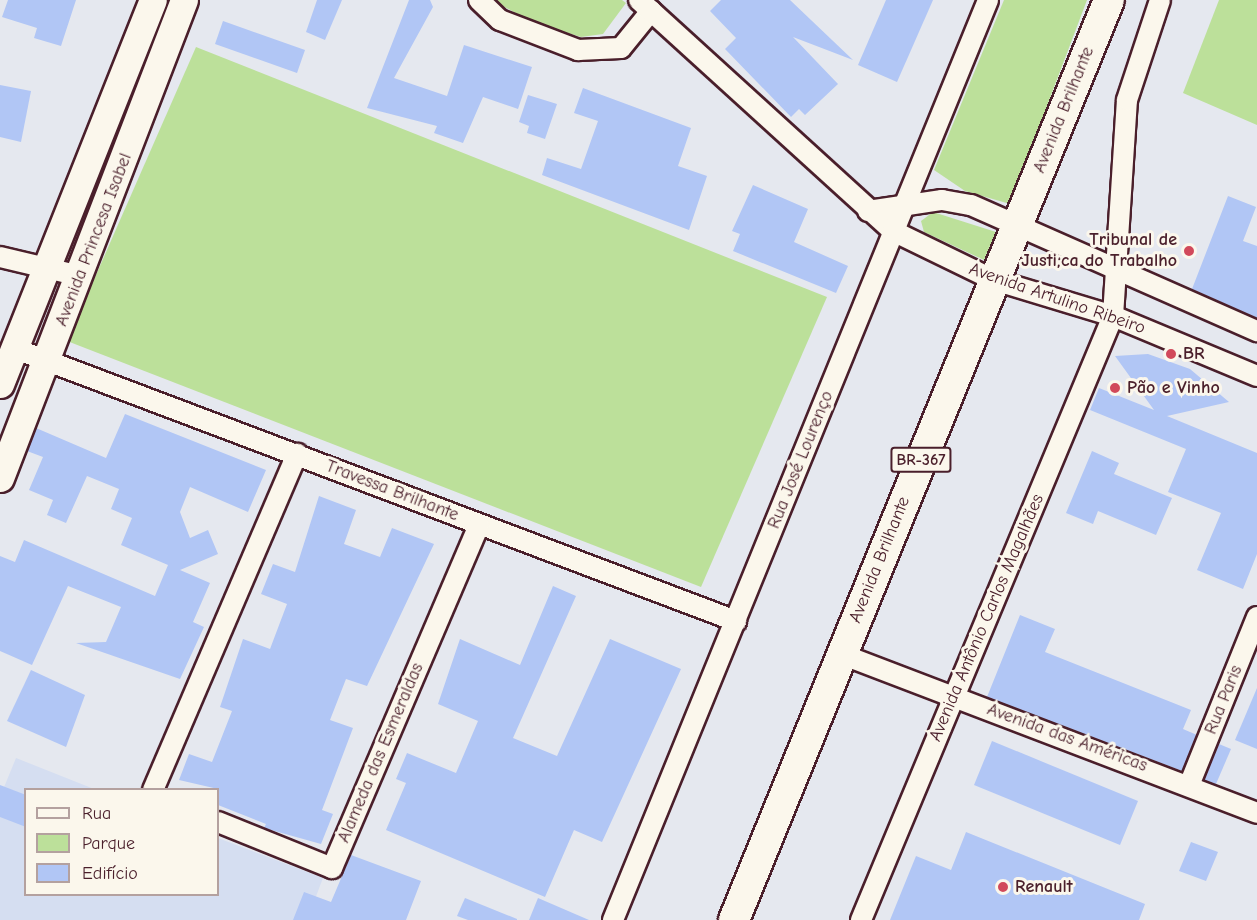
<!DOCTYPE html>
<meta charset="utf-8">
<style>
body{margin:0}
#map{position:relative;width:1257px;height:920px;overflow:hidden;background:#e5e8ef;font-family:"Comic Neue",sans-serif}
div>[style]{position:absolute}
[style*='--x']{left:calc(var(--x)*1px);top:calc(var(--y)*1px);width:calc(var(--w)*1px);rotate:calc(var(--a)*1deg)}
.built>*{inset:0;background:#d5def1}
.green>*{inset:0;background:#bce09a}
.building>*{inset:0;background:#b1c6f5}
.roads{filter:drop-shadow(2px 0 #4a1f2b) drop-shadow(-2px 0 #4a1f2b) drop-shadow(0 2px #4a1f2b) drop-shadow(0 -2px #4a1f2b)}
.street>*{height:20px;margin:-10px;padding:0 10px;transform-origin:10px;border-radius:10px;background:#fbf7ec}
.secondary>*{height:27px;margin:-13.5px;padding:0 13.5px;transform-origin:13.5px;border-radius:13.5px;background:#fbf7ec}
.primary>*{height:30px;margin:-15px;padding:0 15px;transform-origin:15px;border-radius:15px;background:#fbf7ec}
.dots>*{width:16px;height:16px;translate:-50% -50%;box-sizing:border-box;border:3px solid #fbf7ec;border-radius:50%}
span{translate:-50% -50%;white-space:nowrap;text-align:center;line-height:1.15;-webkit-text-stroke:6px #fbf7ec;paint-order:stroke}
.shield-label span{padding:2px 4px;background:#fbf7ec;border:2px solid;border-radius:4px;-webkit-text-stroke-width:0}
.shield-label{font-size:16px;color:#4a1f2b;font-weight:700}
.street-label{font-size:18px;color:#4a1f2b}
.poi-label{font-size:18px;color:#4a1f2b;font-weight:700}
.right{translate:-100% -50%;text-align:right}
.left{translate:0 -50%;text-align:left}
.legend{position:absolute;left:24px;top:788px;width:195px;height:108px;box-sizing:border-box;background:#fbf7ec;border:2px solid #b4a19f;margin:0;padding:8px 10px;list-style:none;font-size:18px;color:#4a1f2b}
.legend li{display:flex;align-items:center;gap:12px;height:30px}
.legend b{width:30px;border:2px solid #b4a19f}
</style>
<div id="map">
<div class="built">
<i style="clip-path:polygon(16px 758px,94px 789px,26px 790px,26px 894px,218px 894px,218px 838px,323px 878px,307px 920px,0 920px,0 797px)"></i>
</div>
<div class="green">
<i style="clip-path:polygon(492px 0,622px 0,626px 3px,603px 34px,581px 37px,532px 22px)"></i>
<i style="clip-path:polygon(1004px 0,1087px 0,1010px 204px,965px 191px,934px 170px)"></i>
<i style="clip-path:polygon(1219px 0,1257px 0,1257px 125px,1183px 93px)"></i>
<i style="clip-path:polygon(196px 47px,827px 297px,701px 587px,67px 341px)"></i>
<i style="clip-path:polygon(933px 212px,996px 232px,984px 260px,924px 232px,921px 221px)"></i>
</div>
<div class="building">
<i style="clip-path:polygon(8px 0,76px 0,61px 46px,34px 38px,37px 28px,2px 17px)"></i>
<i style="clip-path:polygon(317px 0,342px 0,325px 40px,306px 32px)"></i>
<i style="clip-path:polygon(409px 0,430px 0,433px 7px,394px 78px,447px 96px,464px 45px,532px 67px,518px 109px,483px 97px,463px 143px,434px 133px,437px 126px,367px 108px)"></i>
<i style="clip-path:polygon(721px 0,790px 0,853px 60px,793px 37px,838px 84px,805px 115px,799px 109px,791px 117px,725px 49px,736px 38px,710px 11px)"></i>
<i style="clip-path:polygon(886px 0,933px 0,897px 82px,858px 65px)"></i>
<i style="clip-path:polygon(223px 21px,305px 50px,297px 73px,215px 44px)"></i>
<i style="clip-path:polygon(0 85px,31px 91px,21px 142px,0 137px)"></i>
<i style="clip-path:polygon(583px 88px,691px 128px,678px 166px,707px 176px,689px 230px,542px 175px,547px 158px,581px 169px,598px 121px,574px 113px)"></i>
<i style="clip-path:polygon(528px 95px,557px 104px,545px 139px,527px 133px,529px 126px,519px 122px)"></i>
<i style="clip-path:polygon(753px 185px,808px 209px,794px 242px,848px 266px,836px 293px,733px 251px,740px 234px,732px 231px)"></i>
<i style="clip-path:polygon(1228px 196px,1256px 207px,1243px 241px,1257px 246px,1257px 318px,1192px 289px)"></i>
<i style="clip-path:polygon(1148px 354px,1190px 369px,1229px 402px,1167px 416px,1257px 453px,1257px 554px,1243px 589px,1197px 570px,1221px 513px,1168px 492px,1186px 449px,1090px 410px,1099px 388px,1154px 410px,1115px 356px)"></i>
<i style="clip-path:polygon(125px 414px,266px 470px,248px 512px,190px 487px,180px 512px,190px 538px,208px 530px,218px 554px,180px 570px,210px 583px,193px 622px,204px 627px,180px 679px,76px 643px,106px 642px,121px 607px,68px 586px,32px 665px,0 651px,0 556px,15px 562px,24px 540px,155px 596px,168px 565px,121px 545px,132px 518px,111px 509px,119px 489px,87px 476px,66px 523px,47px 515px,53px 500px,29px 490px,43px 457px,27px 451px,36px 428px,106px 458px)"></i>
<i style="clip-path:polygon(1092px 451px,1119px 463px,1114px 474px,1172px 498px,1156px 535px,1098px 511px,1093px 524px,1066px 513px)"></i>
<i style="clip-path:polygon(319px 496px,356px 510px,344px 544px,380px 557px,392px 528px,434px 544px,367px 686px,346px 679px,330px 720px,353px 728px,322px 810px,333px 814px,321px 844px,264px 828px,266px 824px,218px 805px,218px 789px,179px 780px,189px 754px,212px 762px,232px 711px,220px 707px,243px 639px,270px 649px,287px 604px,261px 594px,273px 564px,295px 572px)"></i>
<i style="clip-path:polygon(553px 586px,576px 596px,513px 738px,557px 756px,610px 639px,681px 669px,602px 842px,574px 830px,545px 897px,386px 830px,406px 783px,396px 779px,407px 753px,456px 773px,478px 721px,438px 704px,460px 639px,520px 665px)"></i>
<i style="clip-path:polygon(1020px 615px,1055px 629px,1045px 652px,1191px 710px,1183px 729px,1197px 735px,1182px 771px,987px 697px)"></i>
<i style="clip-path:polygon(31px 670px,85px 695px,66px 747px,7px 721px)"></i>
<i style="clip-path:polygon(1257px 688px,1257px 749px,1235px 740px)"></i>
<i style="clip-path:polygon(992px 741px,1138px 801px,1120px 845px,974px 785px)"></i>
<i style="clip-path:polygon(1219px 744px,1231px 749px,1216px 784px,1204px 780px)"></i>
<i style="clip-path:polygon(0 785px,26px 795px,26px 827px,0 817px)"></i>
<i style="clip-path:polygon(966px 832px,1145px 904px,1139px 920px,890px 920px,916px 856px,951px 870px)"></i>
<i style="clip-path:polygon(1191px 842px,1218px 852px,1206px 881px,1179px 871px)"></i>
<i style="clip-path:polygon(351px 855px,421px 881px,406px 920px,293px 920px,304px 892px,331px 902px)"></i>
<i style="clip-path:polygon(465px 898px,517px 919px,517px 920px,468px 920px,457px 916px)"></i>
<i style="clip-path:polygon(538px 898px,589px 920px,529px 920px)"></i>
</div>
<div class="roads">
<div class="street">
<i style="--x:479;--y:0;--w:29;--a:44"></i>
<i style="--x:500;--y:20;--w:84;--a:21"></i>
<i style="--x:578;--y:50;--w:43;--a:-2.7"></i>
<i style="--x:621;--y:48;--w:48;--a:-51"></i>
<i style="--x:639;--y:0;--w:343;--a:42.3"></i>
<i style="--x:893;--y:231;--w:112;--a:25.9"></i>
<i style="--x:994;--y:280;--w:124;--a:16.8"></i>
<i style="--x:1113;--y:316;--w:156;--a:22.6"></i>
<i style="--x:868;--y:211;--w:75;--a:-8.5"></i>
<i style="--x:942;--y:200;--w:29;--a:10"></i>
<i style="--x:971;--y:205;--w:313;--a:23.8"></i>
<i style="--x:0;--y:257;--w:82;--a:13.4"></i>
<i style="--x:16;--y:349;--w:770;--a:20.7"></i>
<i style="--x:841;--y:654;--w:445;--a:20.9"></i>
<i style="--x:1190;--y:783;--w:179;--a:-68"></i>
<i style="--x:153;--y:790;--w:366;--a:-66.8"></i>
<i style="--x:218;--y:822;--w:123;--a:22"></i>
<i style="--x:332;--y:868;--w:373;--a:-66.8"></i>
<i style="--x:613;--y:920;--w:993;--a:-67.82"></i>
<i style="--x:861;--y:920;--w:654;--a:-67.35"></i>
<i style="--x:1113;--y:316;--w:216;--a:-86.3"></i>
<i style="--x:1127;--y:100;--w:105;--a:-71.7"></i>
</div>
<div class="secondary">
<i style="--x:0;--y:384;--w:413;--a:-68.3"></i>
<i style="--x:0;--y:478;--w:512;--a:-68.95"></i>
</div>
<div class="primary">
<i style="--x:734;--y:920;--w:993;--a:-67.82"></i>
</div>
</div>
<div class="dots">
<i style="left:1189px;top:251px;background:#d1495b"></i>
<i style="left:1171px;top:354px;background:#d1495b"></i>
<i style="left:1115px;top:388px;background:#d1495b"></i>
<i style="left:1003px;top:887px;background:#d1495b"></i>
</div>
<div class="shield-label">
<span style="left:921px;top:460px">BR-367</span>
</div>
<div class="street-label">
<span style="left:1064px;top:110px;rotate:-68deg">Avenida Brilhante</span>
<span style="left:94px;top:240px;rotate:-69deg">Avenida Princesa Isabel</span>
<span style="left:1057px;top:299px;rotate:19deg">Avenida Artulino Ribeiro</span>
<span style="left:801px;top:460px;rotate:-68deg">Rua José Lourenço</span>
<span style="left:392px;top:491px;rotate:21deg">Travessa Brilhante</span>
<span style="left:880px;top:560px;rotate:-68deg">Avenida Brilhante</span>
<span style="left:987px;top:618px;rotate:-67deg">Avenida Antônio Carlos Magalhães</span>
<span style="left:1224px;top:700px;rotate:-68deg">Rua Paris</span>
<span style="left:1067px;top:738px;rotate:20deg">Avenida das Américas</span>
<span style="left:381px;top:753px;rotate:-67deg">Alameda das Esmeraldas</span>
</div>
<div class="poi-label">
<span class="right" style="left:1177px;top:251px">Tribunal de<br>Justi;ca do Trabalho</span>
<span class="left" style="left:1183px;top:354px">BR</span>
<span class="left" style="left:1127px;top:388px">Pão e Vinho</span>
<span class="left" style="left:1015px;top:887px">Renault</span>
</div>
<ul class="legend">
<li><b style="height:8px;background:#fbf7ec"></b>Rua</li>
<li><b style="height:16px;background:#bce09a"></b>Parque</li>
<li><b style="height:16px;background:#b1c6f5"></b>Edifício</li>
</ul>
</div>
